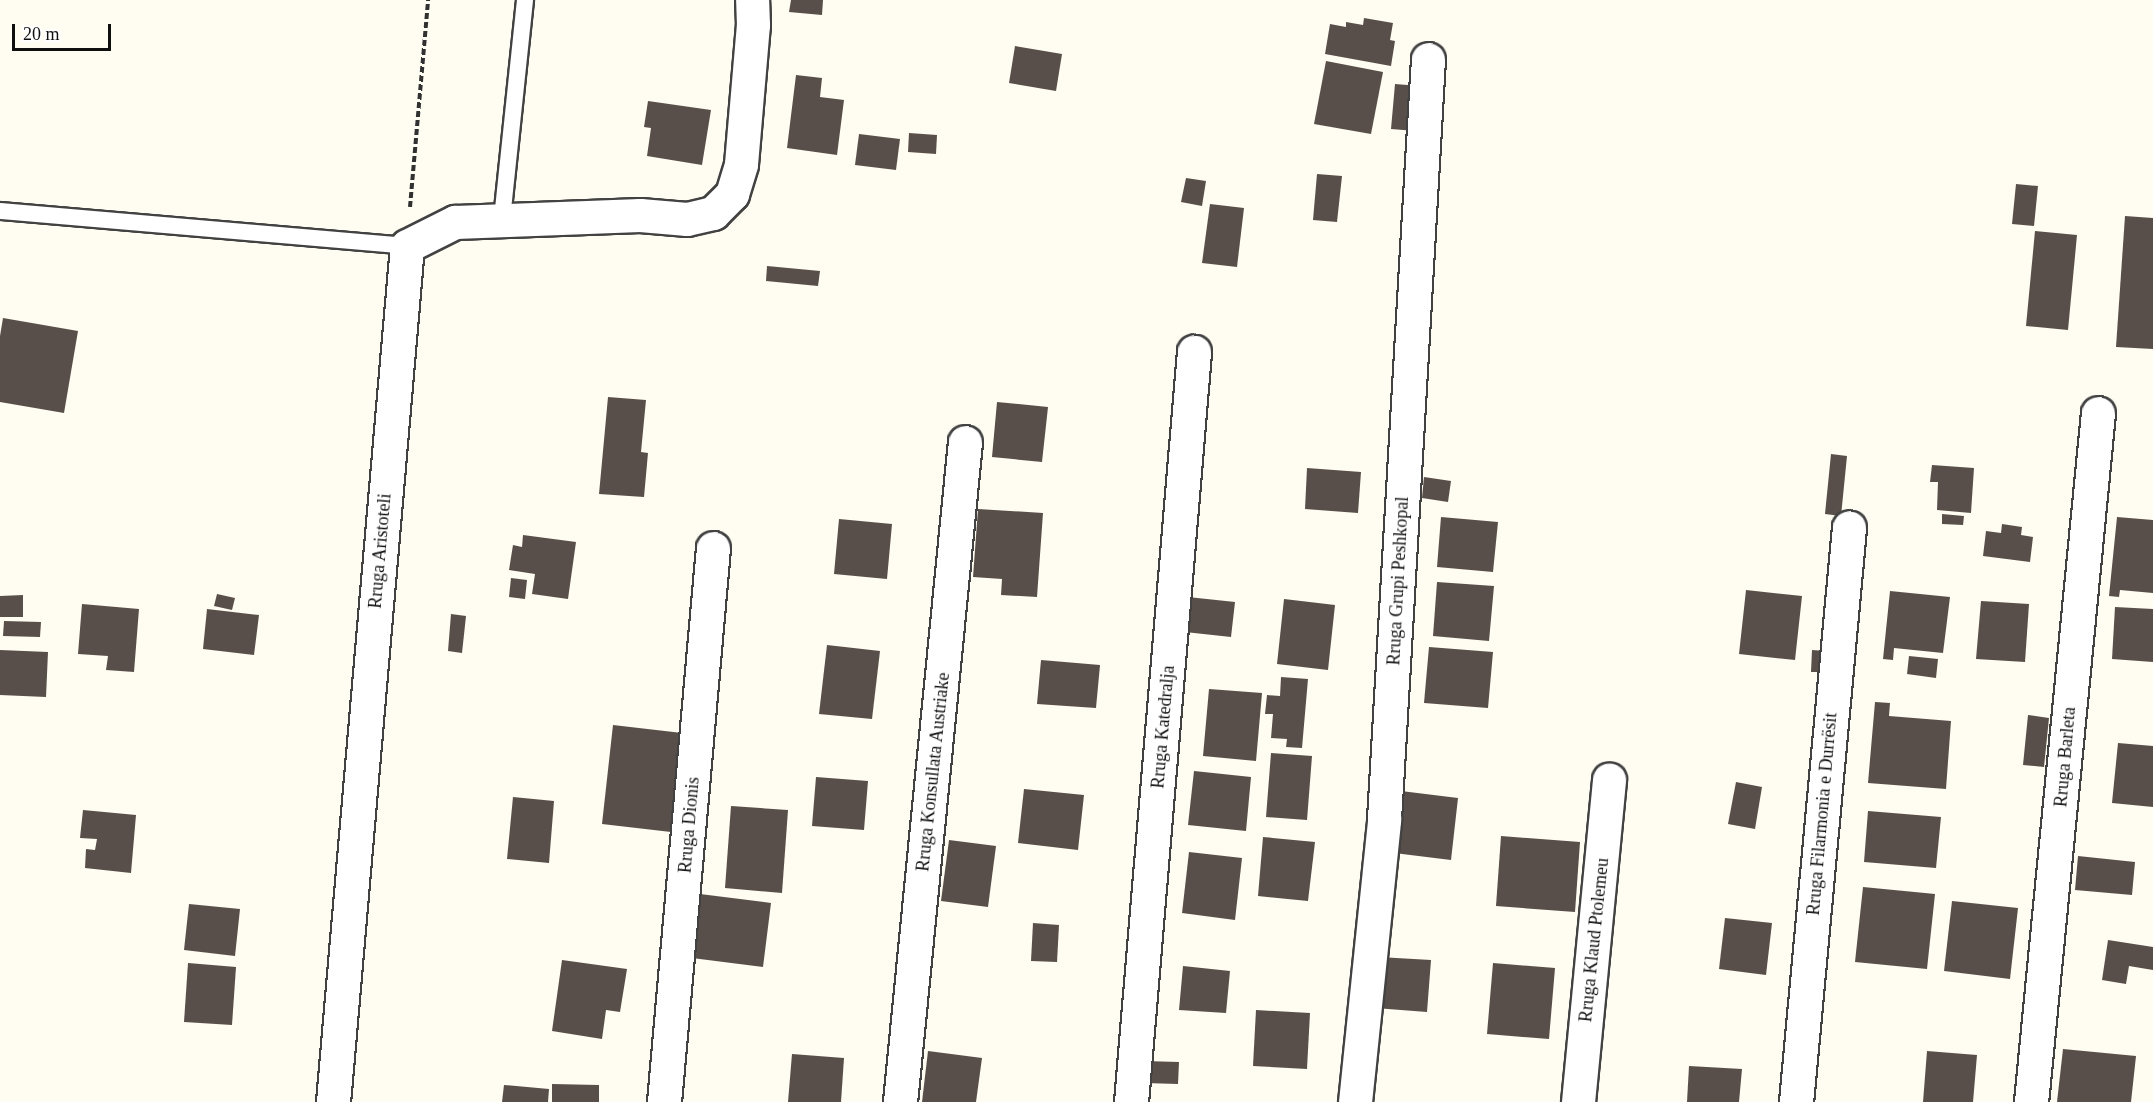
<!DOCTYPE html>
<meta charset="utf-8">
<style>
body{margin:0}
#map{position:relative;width:2153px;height:1102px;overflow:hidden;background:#fffcf1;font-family:"Times New Roman",serif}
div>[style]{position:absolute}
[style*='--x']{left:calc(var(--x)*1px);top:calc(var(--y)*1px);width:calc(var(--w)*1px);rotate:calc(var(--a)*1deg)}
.building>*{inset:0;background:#594f4a}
.path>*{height:4px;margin-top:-2px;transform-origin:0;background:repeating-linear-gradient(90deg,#313131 0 6px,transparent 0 9px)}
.roads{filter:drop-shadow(2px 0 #424242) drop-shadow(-2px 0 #424242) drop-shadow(0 2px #424242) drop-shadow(0 -2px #424242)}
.lane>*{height:16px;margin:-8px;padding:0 8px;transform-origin:8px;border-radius:8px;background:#fff}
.street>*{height:33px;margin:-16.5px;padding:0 16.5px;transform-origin:16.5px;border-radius:16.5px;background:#fff}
span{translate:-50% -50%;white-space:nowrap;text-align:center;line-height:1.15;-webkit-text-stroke:6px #fff;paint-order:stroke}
.street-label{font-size:18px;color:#0f0f0f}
.scale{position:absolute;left:12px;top:24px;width:99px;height:27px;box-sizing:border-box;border:3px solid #0f0f0f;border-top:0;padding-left:8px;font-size:18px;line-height:21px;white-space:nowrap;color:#0f0f0f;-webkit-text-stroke:4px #fff;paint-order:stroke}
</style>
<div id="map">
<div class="building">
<i style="clip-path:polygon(791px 0,823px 0,822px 15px,789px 12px)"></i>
<i style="clip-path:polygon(1364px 18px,1393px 23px,1390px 40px,1395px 41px,1391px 66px,1325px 54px,1330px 24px,1346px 27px,1346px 22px,1363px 25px)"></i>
<i style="clip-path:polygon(1015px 46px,1062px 54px,1056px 91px,1009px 83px)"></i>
<i style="clip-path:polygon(1326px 61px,1383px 72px,1371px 134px,1314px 124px)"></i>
<i style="clip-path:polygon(796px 75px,822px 78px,820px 97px,844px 100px,837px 155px,787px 148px)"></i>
<i style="clip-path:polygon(1395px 84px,1420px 86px,1416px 131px,1391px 129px)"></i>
<i style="clip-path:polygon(648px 101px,711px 110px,702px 165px,647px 156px,651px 128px,644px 127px)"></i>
<i style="clip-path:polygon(909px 133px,937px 135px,936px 154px,908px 152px)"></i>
<i style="clip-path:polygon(859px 134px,900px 139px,896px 170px,855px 165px)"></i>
<i style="clip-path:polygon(1317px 174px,1342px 176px,1337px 222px,1313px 220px)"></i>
<i style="clip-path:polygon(1186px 178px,1206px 181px,1202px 206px,1181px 202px)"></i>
<i style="clip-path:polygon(2016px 184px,2038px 186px,2034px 226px,2012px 224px)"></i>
<i style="clip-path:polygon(1210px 204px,1244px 208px,1237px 267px,1202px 263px)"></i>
<i style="clip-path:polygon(2125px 216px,2153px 218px,2153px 349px,2116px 347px)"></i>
<i style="clip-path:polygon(2035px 231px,2077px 235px,2068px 330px,2026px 326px)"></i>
<i style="clip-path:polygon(767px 266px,820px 271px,818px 286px,766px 281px)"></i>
<i style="clip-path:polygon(3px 318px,78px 331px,64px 413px,0 402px,0 336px)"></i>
<i style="clip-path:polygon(608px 397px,646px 400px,641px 452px,648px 453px,644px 497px,599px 494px)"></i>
<i style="clip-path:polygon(997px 402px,1048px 407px,1042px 462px,992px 457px)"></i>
<i style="clip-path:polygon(1831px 454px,1847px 456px,1841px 516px,1825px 514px)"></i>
<i style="clip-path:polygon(1932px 465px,1974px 468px,1971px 513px,1937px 510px,1938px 482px,1930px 482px)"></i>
<i style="clip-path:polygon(1307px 468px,1361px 472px,1358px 513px,1305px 509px)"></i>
<i style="clip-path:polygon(1424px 477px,1451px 481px,1448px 502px,1422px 498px)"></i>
<i style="clip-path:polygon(978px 509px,1043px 513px,1037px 597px,1001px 595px,1002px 579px,973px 577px)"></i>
<i style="clip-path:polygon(1942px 514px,1964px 516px,1963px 525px,1942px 524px)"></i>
<i style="clip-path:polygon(1441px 517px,1498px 522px,1493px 572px,1437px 567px)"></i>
<i style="clip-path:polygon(2117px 517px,2153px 520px,2153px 593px,2120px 590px,2119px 597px,2109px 596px)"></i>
<i style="clip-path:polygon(839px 519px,892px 524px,887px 579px,834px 574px)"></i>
<i style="clip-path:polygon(2002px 524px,2022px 527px,2021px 535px,2033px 537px,2030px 562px,1983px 556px,1986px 531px,2001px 533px)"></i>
<i style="clip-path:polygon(523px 535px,576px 542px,568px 599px,532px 594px,535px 574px,509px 570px,513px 545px,522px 547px)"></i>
<i style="clip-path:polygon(511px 578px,527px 580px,525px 599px,509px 597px)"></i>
<i style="clip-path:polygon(1437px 582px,1494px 586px,1489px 641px,1433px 636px)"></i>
<i style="clip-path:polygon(1746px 590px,1802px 596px,1795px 660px,1739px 654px)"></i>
<i style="clip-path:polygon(1890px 591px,1950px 597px,1943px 653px,1894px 648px,1893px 660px,1883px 659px)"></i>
<i style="clip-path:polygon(217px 594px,235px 598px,232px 610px,214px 606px)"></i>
<i style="clip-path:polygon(23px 595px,23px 617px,0 617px,0 596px)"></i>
<i style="clip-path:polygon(1188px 597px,1235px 602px,1231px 637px,1185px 632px)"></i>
<i style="clip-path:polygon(1284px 599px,1335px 605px,1328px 670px,1277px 664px)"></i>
<i style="clip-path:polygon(1981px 601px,2029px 604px,2025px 662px,1976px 659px)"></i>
<i style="clip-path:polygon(82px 604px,139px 609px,134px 672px,106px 670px,108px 656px,78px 654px)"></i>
<i style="clip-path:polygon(2115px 607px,2153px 609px,2153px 662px,2112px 659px)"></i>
<i style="clip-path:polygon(207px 609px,259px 615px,254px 655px,203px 649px)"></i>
<i style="clip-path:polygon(451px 614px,466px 616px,462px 653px,448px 651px)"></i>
<i style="clip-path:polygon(4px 621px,41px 622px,40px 637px,3px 636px)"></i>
<i style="clip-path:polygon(827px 645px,880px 651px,872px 719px,819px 714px)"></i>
<i style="clip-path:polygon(1429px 647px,1493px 652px,1488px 708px,1424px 703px)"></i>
<i style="clip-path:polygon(0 650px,48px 652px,46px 697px,0 695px)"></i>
<i style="clip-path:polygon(1812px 650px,1827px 651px,1825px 672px,1811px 672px)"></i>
<i style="clip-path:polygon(1909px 656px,1938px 659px,1936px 678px,1907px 674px)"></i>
<i style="clip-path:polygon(1041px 660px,1100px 665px,1096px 708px,1037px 704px)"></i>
<i style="clip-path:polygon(1281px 677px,1308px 679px,1302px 748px,1286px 747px,1287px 739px,1271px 738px,1273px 714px,1265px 714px,1267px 695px,1280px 696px)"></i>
<i style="clip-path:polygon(1209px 689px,1262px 693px,1256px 761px,1203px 756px)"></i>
<i style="clip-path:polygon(1875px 702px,1890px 703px,1889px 716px,1951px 721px,1946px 789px,1868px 783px)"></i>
<i style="clip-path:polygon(2028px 715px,2049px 718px,2044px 767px,2023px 765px)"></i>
<i style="clip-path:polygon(613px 725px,682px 733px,671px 832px,602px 824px)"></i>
<i style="clip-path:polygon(2118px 743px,2153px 746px,2153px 807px,2112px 803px)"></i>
<i style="clip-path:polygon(1271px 753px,1312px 756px,1307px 820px,1266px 817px)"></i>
<i style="clip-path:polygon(1194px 771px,1251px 777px,1246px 831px,1188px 825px)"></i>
<i style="clip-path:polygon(816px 777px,868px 781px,864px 830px,812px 826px)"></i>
<i style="clip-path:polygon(1736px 782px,1762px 787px,1755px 829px,1728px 824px)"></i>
<i style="clip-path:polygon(1024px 789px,1084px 795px,1078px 850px,1018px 843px)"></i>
<i style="clip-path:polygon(1401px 791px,1458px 798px,1451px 860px,1394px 853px)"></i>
<i style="clip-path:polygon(513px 797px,554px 801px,549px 863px,507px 859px)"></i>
<i style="clip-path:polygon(731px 806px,788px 810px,782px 893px,725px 888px)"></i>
<i style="clip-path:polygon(83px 810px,136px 815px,131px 873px,85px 868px,86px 849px,95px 850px,97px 839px,80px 838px)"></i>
<i style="clip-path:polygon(1868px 811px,1941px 817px,1936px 868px,1864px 862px)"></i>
<i style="clip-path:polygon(1501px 836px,1580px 842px,1575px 912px,1496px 906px)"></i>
<i style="clip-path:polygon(1263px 837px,1315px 842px,1308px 901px,1258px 896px)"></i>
<i style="clip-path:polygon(949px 840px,996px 846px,988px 907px,941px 901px)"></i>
<i style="clip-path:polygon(1189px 852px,1242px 858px,1235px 920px,1182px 913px)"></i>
<i style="clip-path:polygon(2078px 856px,2135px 862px,2132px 895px,2075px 890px)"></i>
<i style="clip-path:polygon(1863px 887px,1935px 894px,1927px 969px,1855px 962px)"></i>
<i style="clip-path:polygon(700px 894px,771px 903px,763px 967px,692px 958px)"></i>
<i style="clip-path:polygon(1952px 901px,2018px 908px,2010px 979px,1944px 971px)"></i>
<i style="clip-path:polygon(189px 904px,240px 909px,235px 956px,184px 950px)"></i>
<i style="clip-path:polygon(1725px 918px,1772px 923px,1766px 975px,1719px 969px)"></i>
<i style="clip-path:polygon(1033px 923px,1059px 925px,1057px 962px,1031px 961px)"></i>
<i style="clip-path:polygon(2108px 940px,2153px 947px,2153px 970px,2129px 966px,2126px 984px,2102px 980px)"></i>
<i style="clip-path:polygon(1379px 957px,1431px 960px,1427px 1012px,1375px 1008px)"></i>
<i style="clip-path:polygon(562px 960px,627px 969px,620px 1012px,606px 1010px,602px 1039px,552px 1031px)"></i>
<i style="clip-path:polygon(188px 963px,236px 967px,232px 1025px,184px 1022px)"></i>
<i style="clip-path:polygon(1493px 963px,1555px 968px,1549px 1039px,1487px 1034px)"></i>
<i style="clip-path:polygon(1183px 966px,1230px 971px,1226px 1013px,1179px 1010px)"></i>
<i style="clip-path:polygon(1256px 1010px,1310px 1013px,1307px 1069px,1253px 1066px)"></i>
<i style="clip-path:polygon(2063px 1049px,2136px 1056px,2131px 1102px,2057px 1102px)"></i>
<i style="clip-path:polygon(928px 1051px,982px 1058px,976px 1102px,922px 1102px)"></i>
<i style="clip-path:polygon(1927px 1051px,1977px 1055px,1973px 1102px,1923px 1102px)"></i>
<i style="clip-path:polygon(792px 1054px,844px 1058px,841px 1102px,788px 1102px)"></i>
<i style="clip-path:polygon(1144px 1061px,1179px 1062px,1178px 1084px,1144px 1083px)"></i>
<i style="clip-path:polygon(1689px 1066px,1742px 1069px,1739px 1102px,1687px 1102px)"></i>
<i style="clip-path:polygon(552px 1084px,599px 1085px,599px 1102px,552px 1102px)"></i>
<i style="clip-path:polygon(504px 1085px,549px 1089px,548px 1102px,502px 1102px)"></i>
</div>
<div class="path">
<i style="--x:410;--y:207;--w:208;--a:-85"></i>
</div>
<div class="roads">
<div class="lane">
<i style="--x:0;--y:211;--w:409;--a:4.9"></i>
<i style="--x:502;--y:219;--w:220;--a:-84"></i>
</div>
<div class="street">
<i style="--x:333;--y:1102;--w:859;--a:-85.06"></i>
<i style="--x:407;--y:246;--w:54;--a:-26.6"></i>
<i style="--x:455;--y:222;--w:185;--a:-2.2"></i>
<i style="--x:640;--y:215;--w:47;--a:4.9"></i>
<i style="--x:687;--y:219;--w:27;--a:-13"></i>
<i style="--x:713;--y:213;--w:27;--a:-45"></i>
<i style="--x:732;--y:194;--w:31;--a:-73"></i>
<i style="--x:741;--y:164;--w:140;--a:-85.1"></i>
<i style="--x:753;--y:25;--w:25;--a:-92"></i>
<i style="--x:664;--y:1102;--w:556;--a:-84.95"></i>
<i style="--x:900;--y:1102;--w:663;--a:-84.38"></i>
<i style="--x:1131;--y:1102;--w:753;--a:-85.2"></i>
<i style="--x:1355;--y:1102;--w:284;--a:-84.1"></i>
<i style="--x:1384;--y:819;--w:761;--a:-86.69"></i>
<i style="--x:1578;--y:1102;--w:324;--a:-84.5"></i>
<i style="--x:1796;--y:1102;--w:577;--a:-84.73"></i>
<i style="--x:2031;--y:1102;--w:692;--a:-84.45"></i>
</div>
</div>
<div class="street-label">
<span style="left:380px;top:551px;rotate:-85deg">Rruga Aristoteli</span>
<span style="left:1398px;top:581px;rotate:-87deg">Rruga Grupi Peshkopal</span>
<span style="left:1163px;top:727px;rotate:-85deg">Rruga Katedralja</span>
<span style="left:2065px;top:757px;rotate:-85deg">Rruga Barleta</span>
<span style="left:933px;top:772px;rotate:-84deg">Rruga Konsullata Austriake</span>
<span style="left:1822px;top:814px;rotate:-85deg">Rruga Filarmonia e Durrësit</span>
<span style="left:689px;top:825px;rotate:-85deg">Rruga Dionis</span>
<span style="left:1594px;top:940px;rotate:-84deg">Rruga Klaud Ptolemeu</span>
</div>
<div class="scale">20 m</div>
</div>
